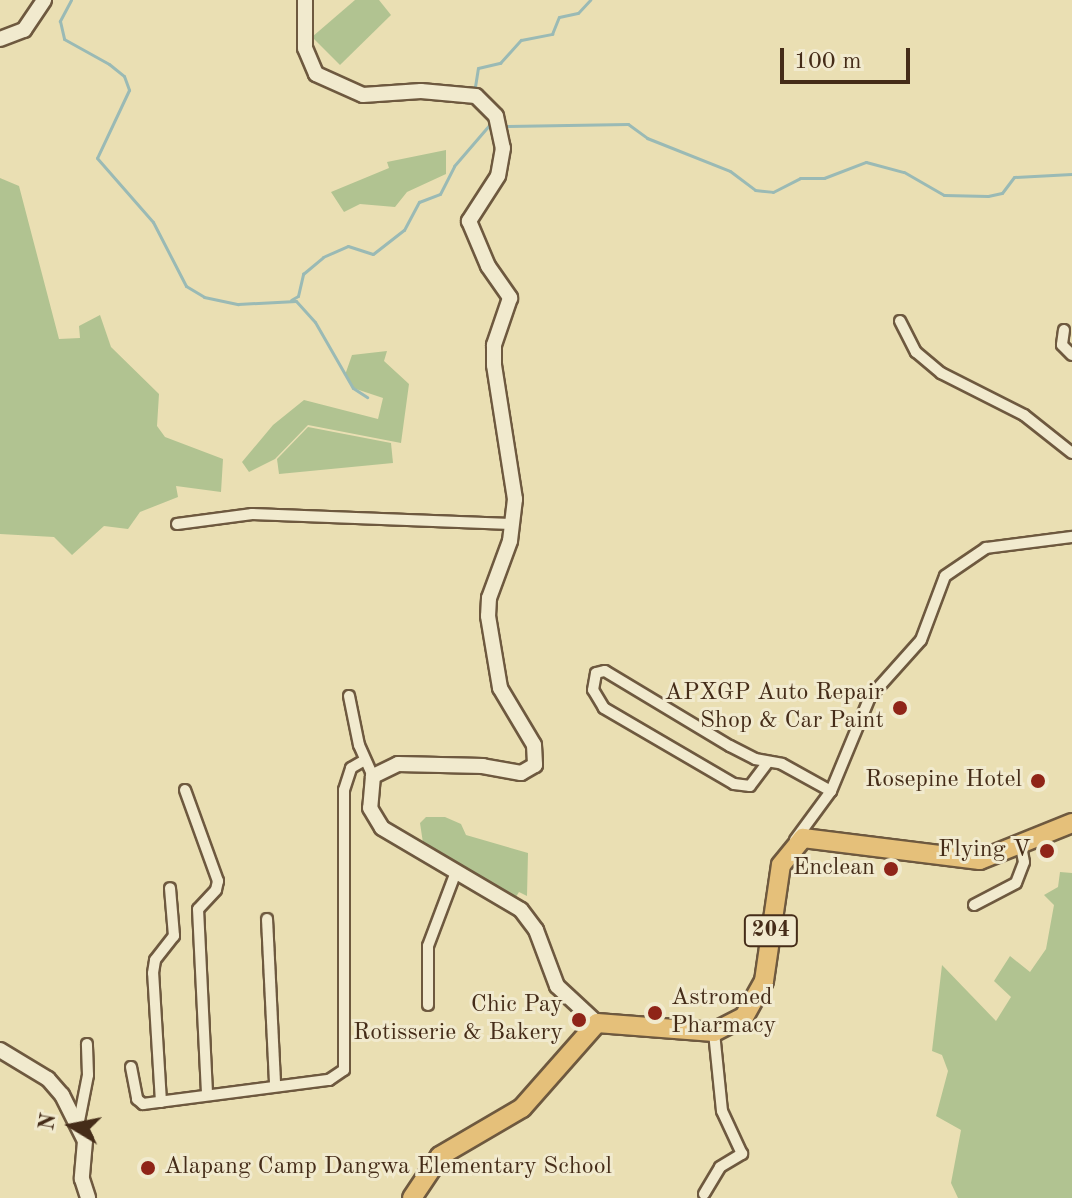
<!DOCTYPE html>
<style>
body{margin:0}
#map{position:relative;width:1072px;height:1198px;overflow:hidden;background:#eadfb3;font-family:"Old Standard TT",serif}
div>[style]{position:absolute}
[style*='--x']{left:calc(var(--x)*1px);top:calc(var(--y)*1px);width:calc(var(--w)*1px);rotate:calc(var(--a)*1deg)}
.green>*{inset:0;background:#b1c391}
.stream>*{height:3px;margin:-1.5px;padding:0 1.5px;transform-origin:1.5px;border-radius:1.5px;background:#9abab5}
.roads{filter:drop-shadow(2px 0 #6e593f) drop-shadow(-2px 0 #6e593f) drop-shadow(0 2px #6e593f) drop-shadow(0 -2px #6e593f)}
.minor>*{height:10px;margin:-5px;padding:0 5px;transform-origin:5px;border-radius:5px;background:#f1eace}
.tertiary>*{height:14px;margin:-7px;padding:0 7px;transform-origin:7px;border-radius:7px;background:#f1eace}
.secondary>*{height:14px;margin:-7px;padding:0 7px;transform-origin:7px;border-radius:7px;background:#f1eace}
.trunk>*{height:18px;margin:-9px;padding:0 9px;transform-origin:9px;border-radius:9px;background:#e5c07a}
.dots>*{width:22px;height:22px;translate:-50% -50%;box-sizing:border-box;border:4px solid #f1eace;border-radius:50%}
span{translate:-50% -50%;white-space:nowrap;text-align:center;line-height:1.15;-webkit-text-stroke:6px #f1eace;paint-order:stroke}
.shield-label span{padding:2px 6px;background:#f1eace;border:2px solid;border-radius:6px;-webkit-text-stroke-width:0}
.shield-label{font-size:22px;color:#452c18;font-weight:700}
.poi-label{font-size:24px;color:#452c18}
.right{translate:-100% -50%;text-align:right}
.left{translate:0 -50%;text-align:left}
.north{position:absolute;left:32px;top:1086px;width:80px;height:80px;-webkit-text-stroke:6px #f1eace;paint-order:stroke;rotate:280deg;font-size:22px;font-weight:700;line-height:32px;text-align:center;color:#452c18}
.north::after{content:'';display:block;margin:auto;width:28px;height:36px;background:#452c18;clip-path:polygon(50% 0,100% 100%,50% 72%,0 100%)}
.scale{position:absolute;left:780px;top:48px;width:130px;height:36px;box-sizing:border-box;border:4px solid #452c18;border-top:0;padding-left:10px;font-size:24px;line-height:28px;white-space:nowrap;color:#452c18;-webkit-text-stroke:6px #f1eace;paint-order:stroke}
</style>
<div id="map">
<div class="green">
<i style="clip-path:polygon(355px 0,379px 0,391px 15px,340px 65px,312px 37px)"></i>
<i style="clip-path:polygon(446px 150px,446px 174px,407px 192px,395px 207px,360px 204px,344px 212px,331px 192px,389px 168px,387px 162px)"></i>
<i style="clip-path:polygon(0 178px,19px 186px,59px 339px,80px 338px,79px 326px,100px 315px,111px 347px,159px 394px,157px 426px,165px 437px,223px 459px,221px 492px,176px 486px,178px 497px,140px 512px,128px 529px,104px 526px,72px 555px,54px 537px,0 534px)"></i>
<i style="clip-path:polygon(387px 351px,384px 361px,409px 384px,401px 443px,308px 425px,275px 459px,249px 472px,242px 462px,273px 425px,304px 400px,378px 419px,383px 398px,353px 388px,345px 375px,352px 355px)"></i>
<i style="clip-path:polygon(308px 427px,391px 443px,393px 463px,279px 474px,277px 459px)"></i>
<i style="clip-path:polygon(426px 817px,445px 817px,461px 824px,466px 835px,528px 853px,527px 896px,519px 892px,514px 900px,423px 843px,420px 823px)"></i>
<i style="clip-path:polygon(1060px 872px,1072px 873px,1072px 1198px,958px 1198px,951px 1183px,961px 1130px,936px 1116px,948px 1071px,942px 1055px,932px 1051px,942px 965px,996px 1021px,1011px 997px,994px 981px,1010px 956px,1030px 972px,1046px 949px,1054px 905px,1044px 895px,1058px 887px)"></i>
</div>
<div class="stream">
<i style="--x:71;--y:0;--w:24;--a:118"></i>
<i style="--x:60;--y:21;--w:18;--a:77"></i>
<i style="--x:64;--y:39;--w:51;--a:29.1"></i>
<i style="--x:109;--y:64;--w:19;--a:39"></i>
<i style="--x:124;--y:76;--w:15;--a:70"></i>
<i style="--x:129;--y:90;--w:75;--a:115.2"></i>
<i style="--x:97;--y:158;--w:85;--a:48.8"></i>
<i style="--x:153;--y:222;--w:72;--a:62.7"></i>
<i style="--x:186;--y:286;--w:21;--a:31"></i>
<i style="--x:204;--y:297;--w:35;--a:12"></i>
<i style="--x:238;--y:304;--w:58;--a:-3"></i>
<i style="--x:296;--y:301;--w:28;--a:48"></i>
<i style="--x:315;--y:322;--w:76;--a:60.1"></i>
<i style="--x:353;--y:388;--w:17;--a:33"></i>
<i style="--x:474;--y:93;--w:25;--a:-81"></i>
<i style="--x:478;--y:68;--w:23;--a:-13"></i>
<i style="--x:500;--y:63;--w:31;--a:-48"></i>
<i style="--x:521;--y:40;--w:32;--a:-11"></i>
<i style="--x:552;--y:34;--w:18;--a:-68"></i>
<i style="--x:559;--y:17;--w:19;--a:-12"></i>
<i style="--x:578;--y:13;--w:18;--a:-47"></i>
<i style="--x:505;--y:126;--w:123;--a:-0.9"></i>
<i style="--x:628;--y:124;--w:24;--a:36"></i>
<i style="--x:647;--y:138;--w:89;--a:21.7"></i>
<i style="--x:730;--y:171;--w:31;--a:37"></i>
<i style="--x:755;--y:190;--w:18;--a:6"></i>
<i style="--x:773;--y:192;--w:30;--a:-27"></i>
<i style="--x:800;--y:178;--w:24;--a:0"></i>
<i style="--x:824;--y:178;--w:45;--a:-20.9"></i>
<i style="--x:866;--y:162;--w:39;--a:15"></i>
<i style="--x:904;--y:172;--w:46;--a:29.9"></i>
<i style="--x:944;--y:195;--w:44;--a:1.3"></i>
<i style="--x:988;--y:196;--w:14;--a:-12"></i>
<i style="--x:1002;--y:193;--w:20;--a:-53"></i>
<i style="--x:1014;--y:177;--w:58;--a:-3"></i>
<i style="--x:291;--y:300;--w:8;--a:-30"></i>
<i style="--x:298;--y:296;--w:23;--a:-77"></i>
<i style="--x:303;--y:274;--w:26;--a:-40"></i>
<i style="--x:323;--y:257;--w:27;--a:-24"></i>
<i style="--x:348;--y:246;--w:26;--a:18"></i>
<i style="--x:373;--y:254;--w:39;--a:-38"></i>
<i style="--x:404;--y:230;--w:32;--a:-62"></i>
<i style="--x:419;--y:202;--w:22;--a:-21"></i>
<i style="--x:440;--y:194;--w:31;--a:-63"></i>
<i style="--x:454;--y:166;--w:57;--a:-49.3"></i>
</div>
<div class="roads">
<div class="minor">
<i style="--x:900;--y:321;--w:35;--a:63"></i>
<i style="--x:916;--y:352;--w:33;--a:40"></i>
<i style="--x:941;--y:373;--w:93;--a:26.8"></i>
<i style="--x:1024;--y:415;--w:61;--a:38.4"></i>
<i style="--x:1064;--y:330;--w:15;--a:98"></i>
<i style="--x:1062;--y:345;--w:14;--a:45"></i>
<i style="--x:177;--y:524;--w:76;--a:-7.6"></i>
<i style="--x:252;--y:514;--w:259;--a:2.2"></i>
<i style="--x:349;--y:696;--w:50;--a:78.5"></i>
<i style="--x:359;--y:745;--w:34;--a:66"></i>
<i style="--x:768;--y:762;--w:30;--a:127"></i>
<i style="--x:750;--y:786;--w:16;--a:-173"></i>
<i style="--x:734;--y:784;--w:151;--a:-149.7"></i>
<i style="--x:604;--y:708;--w:21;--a:-121"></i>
<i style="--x:593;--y:690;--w:17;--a:-80"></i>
<i style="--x:596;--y:673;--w:9;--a:-13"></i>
<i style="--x:605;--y:671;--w:146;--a:31"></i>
<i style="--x:730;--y:746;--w:28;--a:27"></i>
<i style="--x:755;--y:759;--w:27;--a:10"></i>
<i style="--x:782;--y:764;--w:56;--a:28.9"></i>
<i style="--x:185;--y:790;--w:97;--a:70.1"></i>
<i style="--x:218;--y:881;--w:9;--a:103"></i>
<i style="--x:216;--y:890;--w:26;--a:133"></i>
<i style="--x:198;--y:909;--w:186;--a:87.2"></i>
<i style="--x:795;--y:840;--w:61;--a:-53.7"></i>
<i style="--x:831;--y:791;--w:102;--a:-67.5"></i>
<i style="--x:870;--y:697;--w:76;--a:-48.2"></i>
<i style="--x:921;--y:640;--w:68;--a:-69.4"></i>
<i style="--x:945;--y:576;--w:50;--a:-34.3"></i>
<i style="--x:986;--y:548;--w:87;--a:-7.3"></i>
<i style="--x:974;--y:905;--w:47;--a:-27.6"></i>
<i style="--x:1016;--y:883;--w:22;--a:-69"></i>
<i style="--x:1024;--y:862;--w:16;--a:-101"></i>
<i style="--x:267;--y:919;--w:166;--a:87.2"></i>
<i style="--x:428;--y:1005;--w:59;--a:-90"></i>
<i style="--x:428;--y:946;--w:79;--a:-69.3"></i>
<i style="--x:131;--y:1067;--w:33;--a:79"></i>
<i style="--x:137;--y:1099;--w:8;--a:40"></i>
<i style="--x:143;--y:1104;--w:188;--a:-7.4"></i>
<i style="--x:329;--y:1080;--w:18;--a:-34"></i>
<i style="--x:344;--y:1070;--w:280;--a:-90"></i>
<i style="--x:344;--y:790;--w:23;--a:-72"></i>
<i style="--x:351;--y:768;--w:16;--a:-30"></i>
<i style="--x:161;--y:1102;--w:129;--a:-93.5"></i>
<i style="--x:153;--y:973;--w:13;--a:-81"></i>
<i style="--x:155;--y:960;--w:31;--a:-52"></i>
<i style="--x:174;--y:936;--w:48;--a:-94.8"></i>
<i style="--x:78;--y:1126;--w:52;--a:-78.9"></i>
<i style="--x:88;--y:1075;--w:31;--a:-92"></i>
<i style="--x:704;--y:1194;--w:31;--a:-59"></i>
<i style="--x:720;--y:1167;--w:26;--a:-31"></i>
<i style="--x:742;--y:1154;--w:47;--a:-114.9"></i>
<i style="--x:722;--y:1111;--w:79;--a:-95.8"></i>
</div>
<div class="tertiary">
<i style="--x:305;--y:0;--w:48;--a:90"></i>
<i style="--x:305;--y:48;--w:28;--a:67"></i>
<i style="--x:316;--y:74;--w:51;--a:24.1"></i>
<i style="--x:363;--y:95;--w:58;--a:-3.9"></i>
<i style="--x:421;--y:91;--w:55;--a:5.2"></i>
<i style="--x:476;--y:96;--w:28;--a:45"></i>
<i style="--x:496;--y:116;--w:33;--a:78"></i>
<i style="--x:503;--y:148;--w:28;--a:100"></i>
<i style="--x:498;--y:176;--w:54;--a:122.8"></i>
<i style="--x:469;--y:221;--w:49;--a:67.1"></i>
<i style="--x:488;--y:266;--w:39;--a:55"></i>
<i style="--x:510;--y:298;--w:50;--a:108.8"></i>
<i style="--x:494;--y:345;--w:20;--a:90"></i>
<i style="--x:494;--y:365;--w:136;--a:81.1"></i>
<i style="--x:515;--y:499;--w:42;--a:96.8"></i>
<i style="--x:510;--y:541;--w:61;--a:110.2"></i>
<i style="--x:489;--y:598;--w:18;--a:93"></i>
<i style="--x:488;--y:616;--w:73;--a:80.5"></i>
<i style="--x:500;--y:688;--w:66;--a:59.2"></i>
<i style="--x:534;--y:745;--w:20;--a:87"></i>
<i style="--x:535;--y:765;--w:16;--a:150"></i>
<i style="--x:521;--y:773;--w:39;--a:-170"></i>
<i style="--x:483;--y:766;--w:85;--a:-178.7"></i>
<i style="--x:398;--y:764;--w:28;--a:154"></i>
<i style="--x:373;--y:776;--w:32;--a:95"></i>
<i style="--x:370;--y:808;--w:23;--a:59"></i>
<i style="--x:382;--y:828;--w:161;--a:30.5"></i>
<i style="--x:521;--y:910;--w:25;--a:53"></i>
<i style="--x:536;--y:930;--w:60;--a:69.4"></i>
<i style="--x:557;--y:986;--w:54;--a:42.8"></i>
<i style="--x:0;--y:39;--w:26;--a:-21"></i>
<i style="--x:24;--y:30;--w:36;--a:-56"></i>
</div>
<div class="secondary">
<i style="--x:0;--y:1050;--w:56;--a:31.1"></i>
<i style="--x:48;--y:1079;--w:21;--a:49"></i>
<i style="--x:62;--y:1095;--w:51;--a:63.4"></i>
<i style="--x:85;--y:1141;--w:38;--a:95"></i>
<i style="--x:82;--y:1179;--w:20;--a:72"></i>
</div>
<div class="trunk">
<i style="--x:412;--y:1198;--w:50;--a:-56.3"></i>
<i style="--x:440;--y:1156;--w:95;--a:-30.3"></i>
<i style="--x:522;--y:1108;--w:113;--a:-48.6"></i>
<i style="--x:597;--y:1023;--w:117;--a:4.4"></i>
<i style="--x:714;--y:1032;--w:34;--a:-27"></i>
<i style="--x:744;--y:1017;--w:41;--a:-60.9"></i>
<i style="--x:764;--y:981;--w:117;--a:-81.7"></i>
<i style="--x:781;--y:865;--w:35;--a:-51"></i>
<i style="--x:803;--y:838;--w:178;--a:7.1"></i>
<i style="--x:980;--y:860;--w:99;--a:-21.9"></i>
</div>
</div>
<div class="dots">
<i style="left:900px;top:708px;background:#8f2418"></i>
<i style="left:1038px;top:781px;background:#8f2418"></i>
<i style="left:1047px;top:851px;background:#8f2418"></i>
<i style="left:891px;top:869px;background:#8f2418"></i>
<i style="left:655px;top:1013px;background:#8f2418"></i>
<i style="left:579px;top:1020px;background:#8f2418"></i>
<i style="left:148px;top:1168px;background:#8f2418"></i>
</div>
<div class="shield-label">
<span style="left:771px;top:931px">204</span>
</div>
<div class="poi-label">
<span class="right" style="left:884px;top:708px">APXGP Auto Repair<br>Shop &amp; Car Paint</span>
<span class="right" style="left:1022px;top:781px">Rosepine Hotel</span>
<span class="right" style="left:1031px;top:851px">Flying V</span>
<span class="right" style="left:875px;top:869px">Enclean</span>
<span class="left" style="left:671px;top:1013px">Astromed<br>Pharmacy</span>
<span class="right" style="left:563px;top:1020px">Chic Pay<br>Rotisserie &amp; Bakery</span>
<span class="left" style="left:164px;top:1168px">Alapang Camp Dangwa Elementary School</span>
</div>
<div class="north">N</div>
<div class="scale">100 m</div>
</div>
